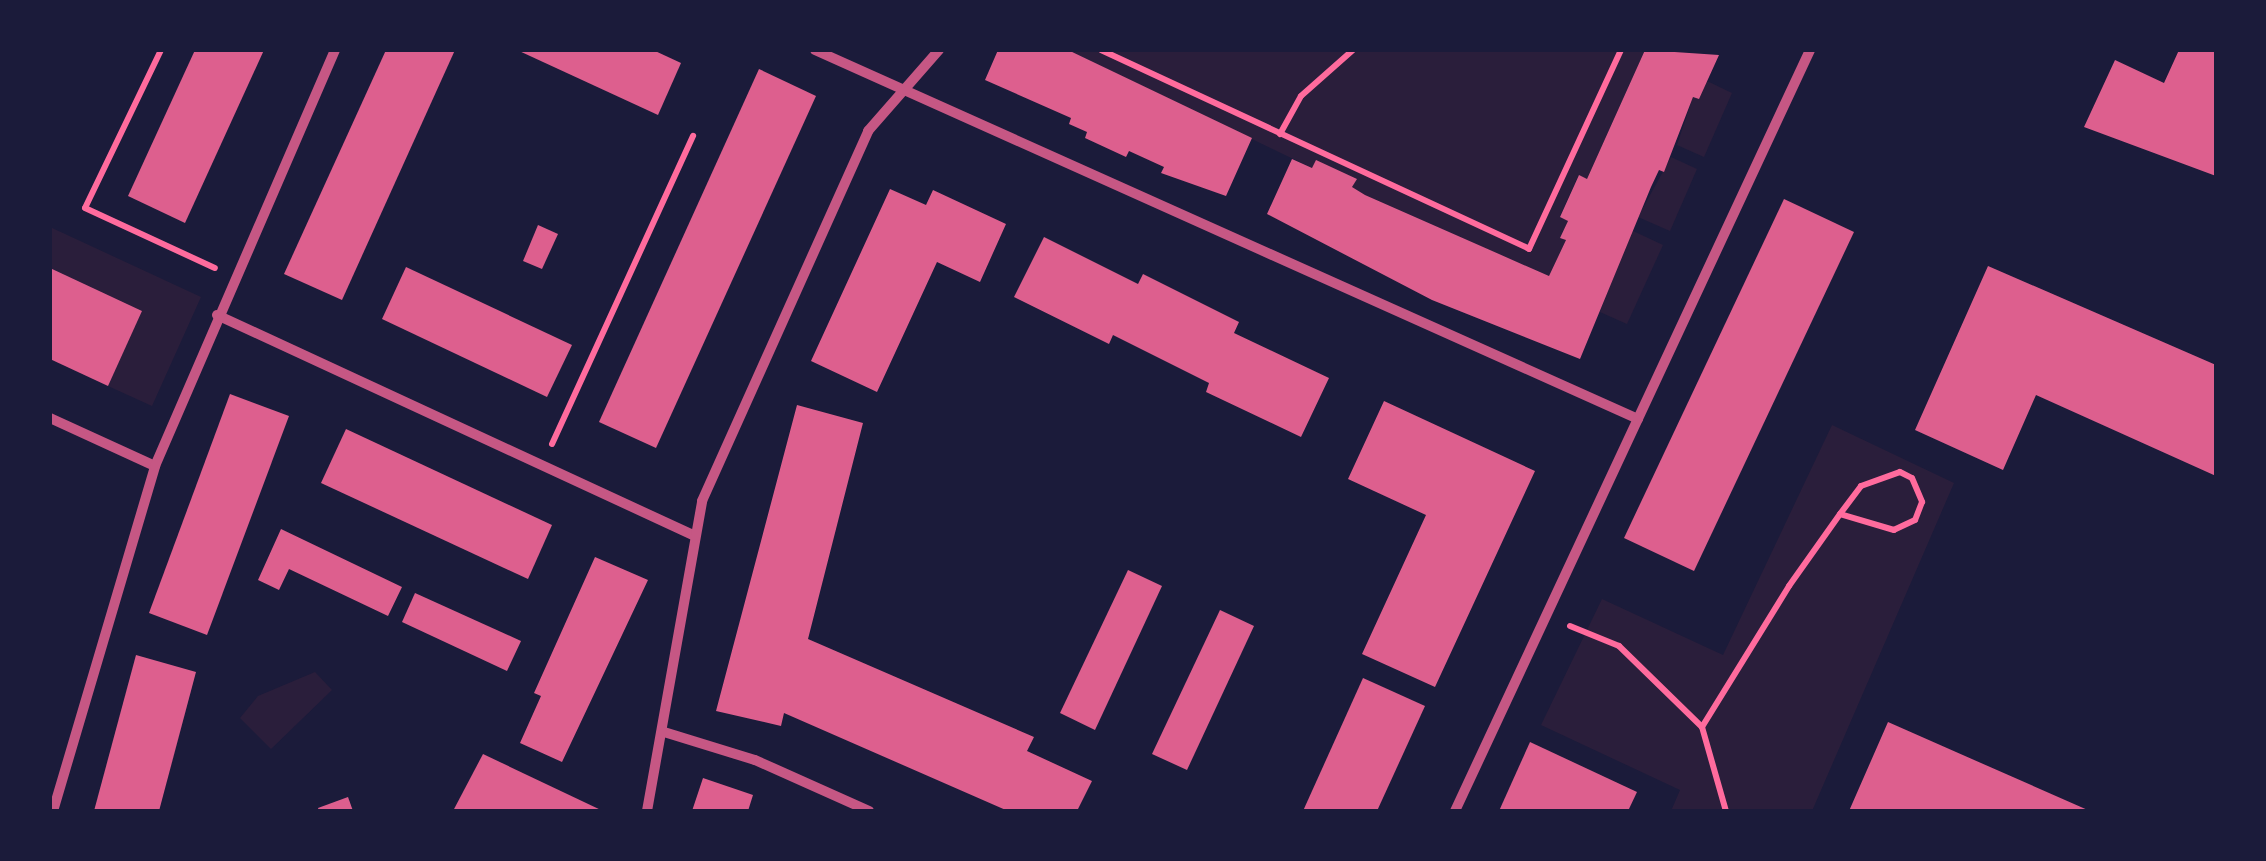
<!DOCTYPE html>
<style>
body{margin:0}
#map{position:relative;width:2266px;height:861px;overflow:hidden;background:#1b1b3a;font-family:Rubik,sans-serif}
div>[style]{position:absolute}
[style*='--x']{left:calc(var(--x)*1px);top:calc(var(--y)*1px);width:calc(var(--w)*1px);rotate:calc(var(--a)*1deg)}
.green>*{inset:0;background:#2a1e3b}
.building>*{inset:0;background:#dd5f8e}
.path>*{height:6px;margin:-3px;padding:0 3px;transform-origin:3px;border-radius:3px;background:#ff6b9d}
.minor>*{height:10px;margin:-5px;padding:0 5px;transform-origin:5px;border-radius:5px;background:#c65784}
span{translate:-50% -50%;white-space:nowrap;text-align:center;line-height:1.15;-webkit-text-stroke:8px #1b1b3a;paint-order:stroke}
.frame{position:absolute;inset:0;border:52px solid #1b1b3a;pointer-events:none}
</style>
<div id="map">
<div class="green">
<i style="clip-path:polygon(1068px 50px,1645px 50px,1587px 179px,1578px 176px,1560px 216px,1568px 221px,1566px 240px,1549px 276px,1365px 195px,1352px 187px,1356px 180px,1312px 168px)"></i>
<i style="clip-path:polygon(1707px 81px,1732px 93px,1704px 157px,1677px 145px,1693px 97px)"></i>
<i style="clip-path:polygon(1671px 157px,1697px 169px,1670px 231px,1638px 217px)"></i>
<i style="clip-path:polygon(50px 227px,201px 297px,152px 406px,108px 386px,142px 311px,50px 268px)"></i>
<i style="clip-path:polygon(1631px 230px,1663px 245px,1627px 324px,1600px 312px)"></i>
<i style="clip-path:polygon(1832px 425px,1954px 483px,1812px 811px,1671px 811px,1680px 790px,1541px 725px,1602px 599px,1723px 655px)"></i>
<i style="clip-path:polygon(315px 672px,332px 690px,271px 749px,240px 718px,258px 696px)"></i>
</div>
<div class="building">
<i style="clip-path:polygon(195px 50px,264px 50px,185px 223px,128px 196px)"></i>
<i style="clip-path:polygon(386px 50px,455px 50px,342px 300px,284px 274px)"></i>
<i style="clip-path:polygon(517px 50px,653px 50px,681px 63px,658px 115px)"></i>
<i style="clip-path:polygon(998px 50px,1068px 50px,1252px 138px,1226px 196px,1161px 173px,1164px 167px,1129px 151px,1126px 157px,1085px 138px,1087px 132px,1069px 124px,1071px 118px,985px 80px)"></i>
<i style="clip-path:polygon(1645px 50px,1719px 55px,1699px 99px,1693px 97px,1664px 172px,1659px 170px,1651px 187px,1580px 359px,1432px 300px,1267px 214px,1292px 159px,1312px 168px,1316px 160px,1357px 179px,1352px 187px,1365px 195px,1549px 276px,1566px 240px,1560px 238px,1568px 221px,1560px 217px,1579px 175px,1587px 179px)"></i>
<i style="clip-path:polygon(2179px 50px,2216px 50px,2216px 176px,2084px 127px,2115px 60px,2164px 83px)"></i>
<i style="clip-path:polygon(759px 69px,816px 96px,656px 448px,599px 422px)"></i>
<i style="clip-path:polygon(890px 189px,926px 205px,933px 190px,1006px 224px,980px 282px,937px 262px,877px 392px,811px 361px)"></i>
<i style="clip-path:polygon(1784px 199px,1854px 232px,1694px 571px,1624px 538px)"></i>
<i style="clip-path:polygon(538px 225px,558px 234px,542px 269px,523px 261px)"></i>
<i style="clip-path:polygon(1044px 237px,1138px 284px,1143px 274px,1239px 322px,1234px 333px,1329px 378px,1301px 437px,1206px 392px,1209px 383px,1113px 335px,1109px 344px,1014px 297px)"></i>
<i style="clip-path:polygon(1988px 266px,2216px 365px,2216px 476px,2036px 395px,2003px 470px,1915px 430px)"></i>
<i style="clip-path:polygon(406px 267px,572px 345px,547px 397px,382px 319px)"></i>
<i style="clip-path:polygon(50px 268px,142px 311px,108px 386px,50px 359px)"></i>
<i style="clip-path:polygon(230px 394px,289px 416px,207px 635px,149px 613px)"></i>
<i style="clip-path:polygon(1384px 401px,1535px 471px,1435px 687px,1362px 654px,1426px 515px,1348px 479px)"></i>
<i style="clip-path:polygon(797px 405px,863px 423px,808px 639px,1034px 737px,1027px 751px,1092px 781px,1077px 811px,1008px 811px,784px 713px,781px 726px,716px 711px)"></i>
<i style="clip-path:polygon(346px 429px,552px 525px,528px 579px,321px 483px)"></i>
<i style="clip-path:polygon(281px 529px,402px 587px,388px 616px,289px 569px,279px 590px,258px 580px)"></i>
<i style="clip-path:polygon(595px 557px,648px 580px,562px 762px,520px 743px,541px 696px,534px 693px)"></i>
<i style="clip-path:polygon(1128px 570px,1162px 586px,1095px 730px,1060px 713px)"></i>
<i style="clip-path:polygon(415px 593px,521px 641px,507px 671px,402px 622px)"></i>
<i style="clip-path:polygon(1220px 610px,1254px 626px,1187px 770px,1152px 754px)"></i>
<i style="clip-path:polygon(136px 655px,196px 672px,159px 811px,94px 811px)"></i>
<i style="clip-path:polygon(1363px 678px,1425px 706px,1377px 811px,1303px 811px)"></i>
<i style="clip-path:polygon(1888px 722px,1956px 752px,2090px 811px,1849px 811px)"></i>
<i style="clip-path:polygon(1530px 742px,1637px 792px,1628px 811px,1499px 811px)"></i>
<i style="clip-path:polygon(483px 754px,603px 811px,453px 811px)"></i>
<i style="clip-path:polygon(703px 778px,753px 795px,748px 811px,692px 811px)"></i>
<i style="clip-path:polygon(348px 797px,353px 811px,319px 811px,318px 808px)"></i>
</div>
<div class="path">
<i style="--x:161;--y:50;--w:175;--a:115.7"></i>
<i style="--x:85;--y:208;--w:143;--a:24.8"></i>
<i style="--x:1101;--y:50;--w:472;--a:24.9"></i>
<i style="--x:1529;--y:249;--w:219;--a:-65.2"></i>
<i style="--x:1280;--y:134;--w:43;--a:-61.1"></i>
<i style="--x:1301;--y:96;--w:69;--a:-41.5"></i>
<i style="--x:552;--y:444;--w:339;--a:-65.4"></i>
<i style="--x:1570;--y:626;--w:53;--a:22.2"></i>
<i style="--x:1619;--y:646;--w:116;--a:44.3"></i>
<i style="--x:1702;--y:727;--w:87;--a:74.1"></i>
<i style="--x:1702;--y:727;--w:166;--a:-58.3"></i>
<i style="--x:1789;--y:586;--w:88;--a:-54.7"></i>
<i style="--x:1840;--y:514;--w:35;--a:-53"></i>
<i style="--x:1861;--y:486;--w:41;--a:-19.7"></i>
<i style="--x:1900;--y:472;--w:13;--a:27"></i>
<i style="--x:1912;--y:478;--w:26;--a:67"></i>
<i style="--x:1922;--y:502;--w:19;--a:111"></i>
<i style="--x:1915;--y:520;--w:23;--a:155"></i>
<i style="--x:1894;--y:530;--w:56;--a:-163.5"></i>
</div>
<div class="minor">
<i style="--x:815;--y:50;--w:902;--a:24.15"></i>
<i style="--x:217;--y:315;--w:524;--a:24.81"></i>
<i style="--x:50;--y:418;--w:115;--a:24.6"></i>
<i style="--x:664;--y:732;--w:95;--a:17.1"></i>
<i style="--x:755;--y:760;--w:125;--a:24.1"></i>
<i style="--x:53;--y:811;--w:360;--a:-73.5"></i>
<i style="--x:155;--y:466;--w:453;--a:-66.6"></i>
<i style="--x:647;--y:811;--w:315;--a:-79.9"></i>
<i style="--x:702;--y:501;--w:406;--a:-65.8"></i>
<i style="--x:868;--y:131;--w:108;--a:-48.8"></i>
<i style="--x:1455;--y:811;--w:840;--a:-64.99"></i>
</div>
<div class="frame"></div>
</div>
